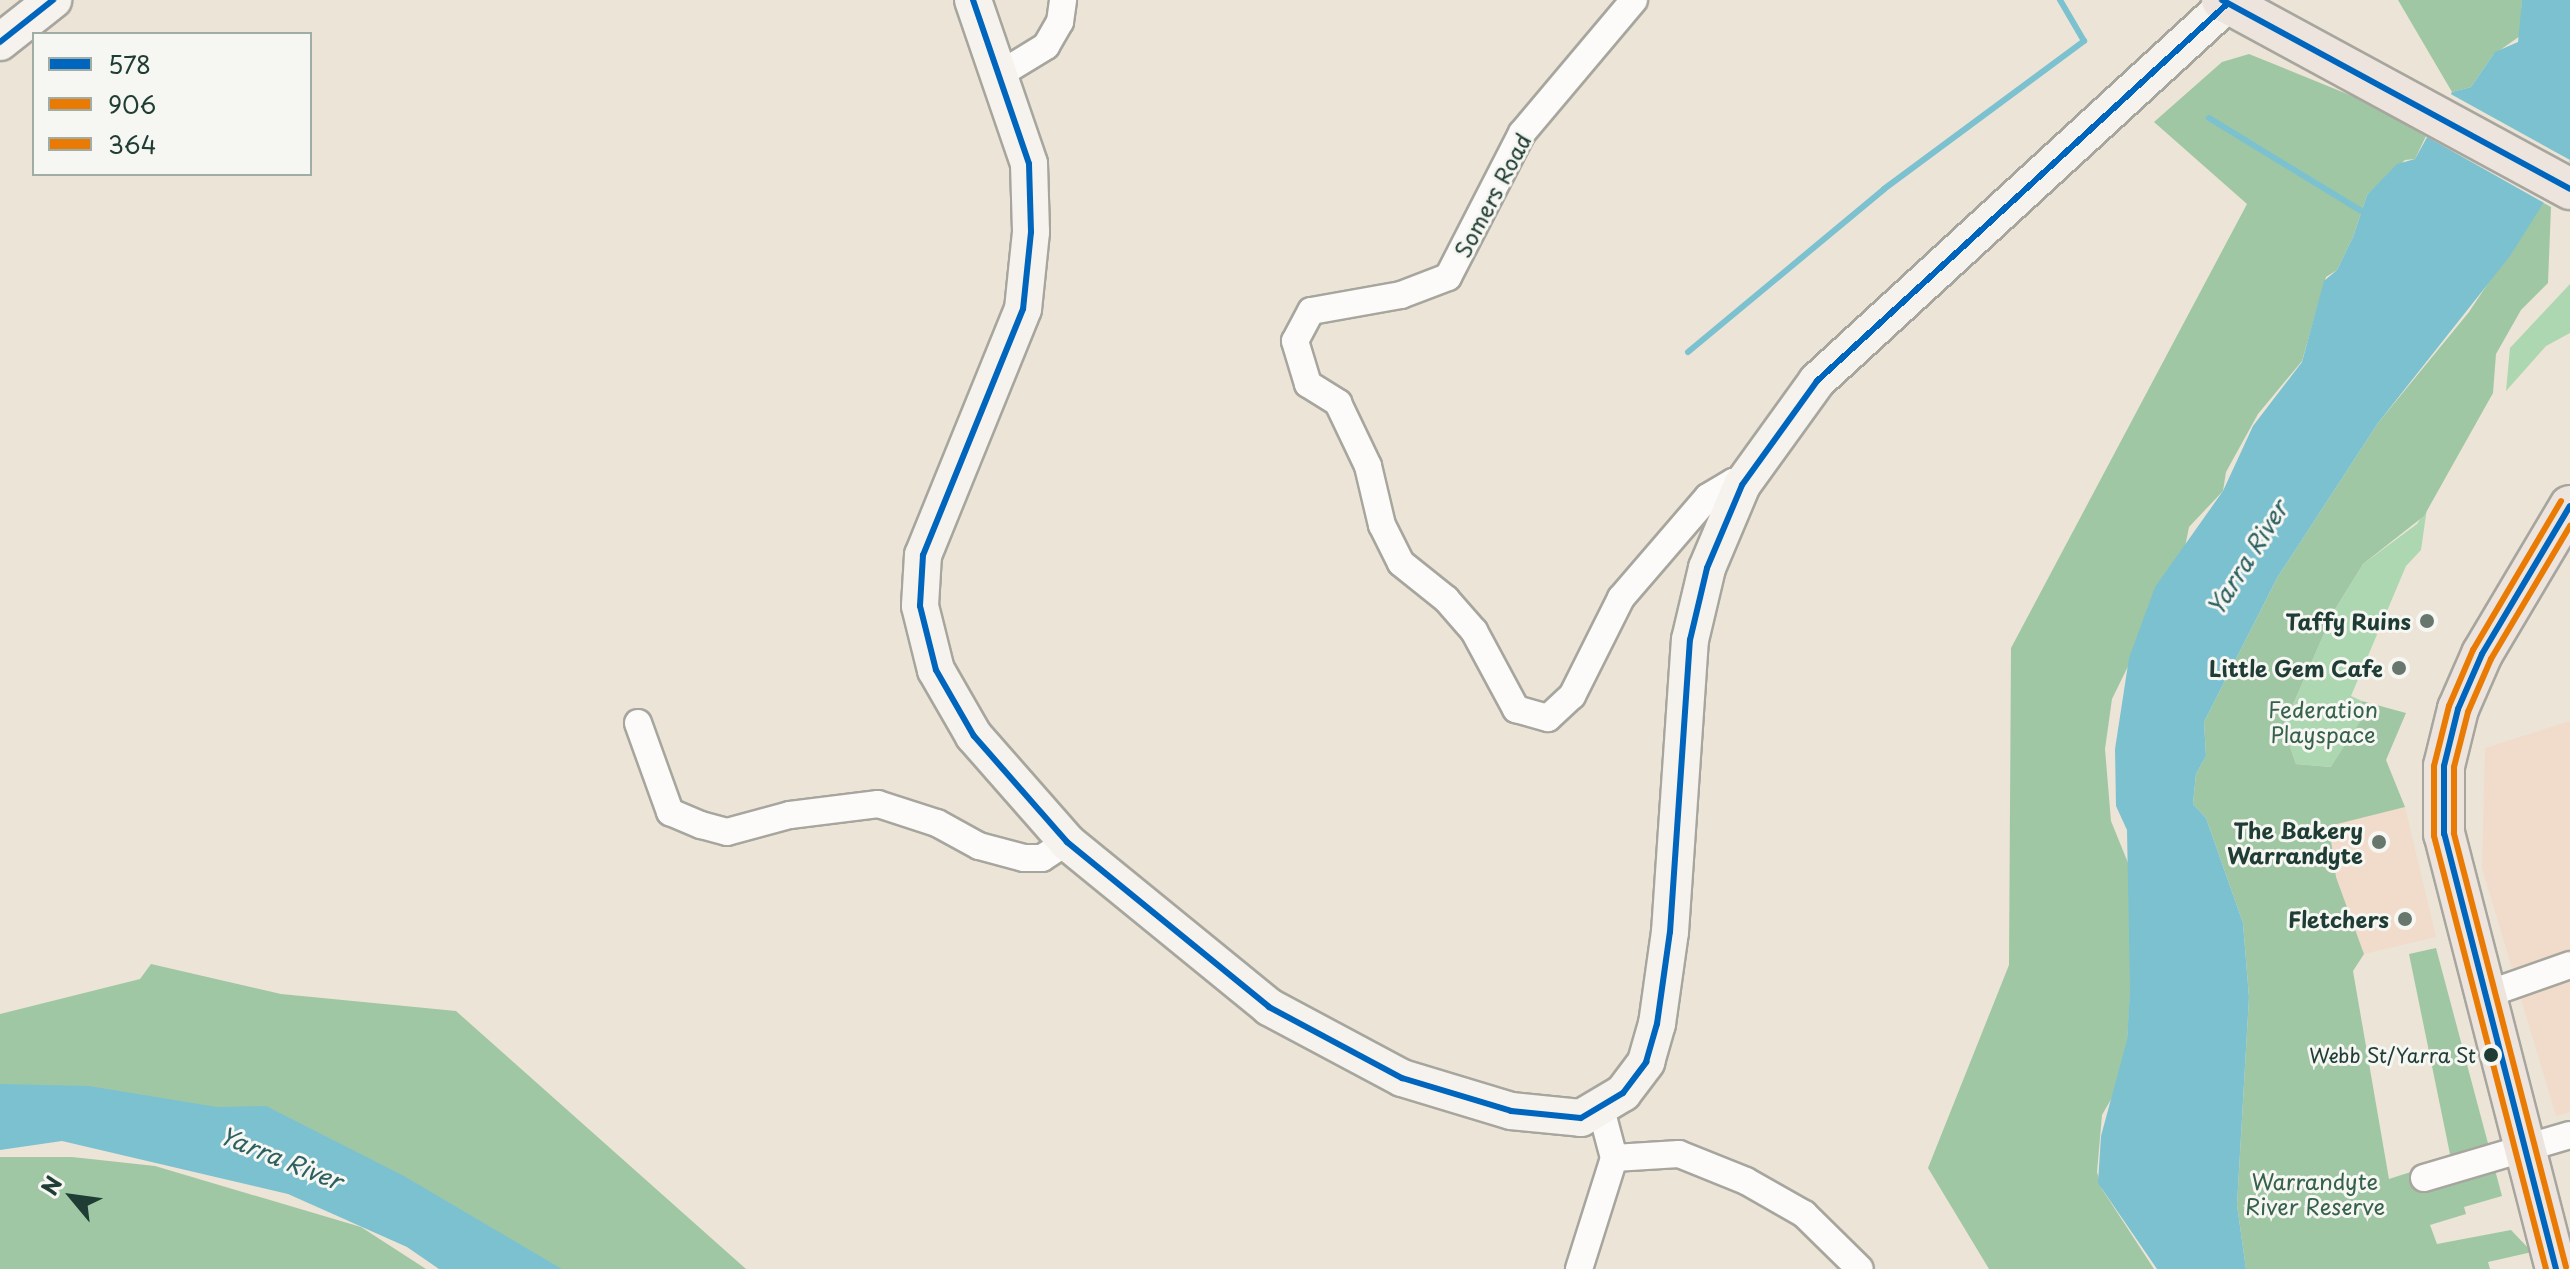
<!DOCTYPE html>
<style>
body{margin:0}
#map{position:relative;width:2570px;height:1269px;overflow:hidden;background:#ece4d7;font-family:"Playpen Sans",sans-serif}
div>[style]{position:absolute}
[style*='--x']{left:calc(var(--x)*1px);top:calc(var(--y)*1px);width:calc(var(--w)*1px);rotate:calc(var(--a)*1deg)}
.built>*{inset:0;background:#f1dbcb}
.green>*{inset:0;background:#add7b0}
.forest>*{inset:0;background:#a0c7a4}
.water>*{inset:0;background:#7cc1cf}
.pier>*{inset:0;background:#ece4d7}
.stream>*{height:6px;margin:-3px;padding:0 3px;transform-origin:3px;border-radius:3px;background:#7cc1cf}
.roads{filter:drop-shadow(2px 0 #a7a69e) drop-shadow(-2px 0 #a7a69e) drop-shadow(0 2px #a7a69e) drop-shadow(0 -2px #a7a69e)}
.street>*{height:26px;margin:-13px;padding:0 13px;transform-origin:13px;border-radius:13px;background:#fcfbf9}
.secondary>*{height:36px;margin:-18px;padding:0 18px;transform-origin:18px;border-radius:18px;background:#f6f2ee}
.primary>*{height:40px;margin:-20px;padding:0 20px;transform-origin:20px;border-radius:20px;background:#ede5dd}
.bus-1>*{height:6px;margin:-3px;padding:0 3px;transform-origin:3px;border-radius:3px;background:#0065bd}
.bus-2>*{height:6px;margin:-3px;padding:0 3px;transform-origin:3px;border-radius:3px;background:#e97b05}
.bus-3>*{height:6px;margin:-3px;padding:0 3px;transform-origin:3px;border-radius:3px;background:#e97b05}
.dots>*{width:22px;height:22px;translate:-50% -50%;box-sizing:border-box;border:4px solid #f6f6f2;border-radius:50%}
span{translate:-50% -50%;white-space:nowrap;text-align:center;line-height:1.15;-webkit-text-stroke:6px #f6f6f2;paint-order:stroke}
.bus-label{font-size:20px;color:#1f3d34}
.right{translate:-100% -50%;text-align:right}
.street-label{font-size:22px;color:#1f3d34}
.poi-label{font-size:22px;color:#1f3d34;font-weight:700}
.park-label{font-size:22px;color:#36614b}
.water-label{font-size:24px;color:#2c6061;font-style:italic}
.legend{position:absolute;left:32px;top:32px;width:280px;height:144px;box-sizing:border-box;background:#f6f6f2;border:2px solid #a0aca6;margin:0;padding:10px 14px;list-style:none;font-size:24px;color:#1f3d34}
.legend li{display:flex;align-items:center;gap:16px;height:40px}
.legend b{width:40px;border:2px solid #a0aca6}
.north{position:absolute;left:32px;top:1157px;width:80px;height:80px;-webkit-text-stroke:6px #f6f6f2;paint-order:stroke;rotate:299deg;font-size:22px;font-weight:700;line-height:32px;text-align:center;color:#1f3d34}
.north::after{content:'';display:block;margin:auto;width:28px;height:36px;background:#1f3d34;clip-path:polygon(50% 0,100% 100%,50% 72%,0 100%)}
</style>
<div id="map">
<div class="built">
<i style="clip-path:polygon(2570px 721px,2570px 1112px,2556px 1116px,2482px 868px,2485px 748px)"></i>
<i style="clip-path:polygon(2405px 807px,2436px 937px,2364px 954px,2336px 877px,2329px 825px)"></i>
</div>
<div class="green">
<i style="clip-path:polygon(2570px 284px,2570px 333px,2546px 346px,2506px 391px,2510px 348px)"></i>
<i style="clip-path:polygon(2427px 508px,2421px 550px,2406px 566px,2351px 696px,2362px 701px,2361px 720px,2349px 745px,2332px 767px,2296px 764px,2283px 727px,2334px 611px,2363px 564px,2417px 524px)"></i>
</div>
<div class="forest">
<i style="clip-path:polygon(2398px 0,2522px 0,2520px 36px,2493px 55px,2471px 87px,2452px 92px)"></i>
<i style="clip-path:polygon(2249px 54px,2367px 102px,2426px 136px,2415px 159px,2405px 160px,2367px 195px,2353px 237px,2337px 270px,2326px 277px,2302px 361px,2258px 414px,2226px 472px,2223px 491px,2189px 527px,2184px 552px,2112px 699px,2105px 749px,2111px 821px,2137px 885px,2125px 1075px,2102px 1115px,2097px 1172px,2102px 1189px,2154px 1269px,1989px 1269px,1928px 1168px,2009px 965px,2011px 648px,2247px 204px,2154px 122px,2222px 62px)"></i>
<i style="clip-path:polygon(2542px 202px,2551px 207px,2548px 283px,2521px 310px,2496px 354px,2493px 393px,2424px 516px,2363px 564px,2334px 611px,2283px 727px,2296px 764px,2331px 767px,2361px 720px,2362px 701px,2406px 713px,2386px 760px,2405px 807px,2329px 826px,2336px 877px,2364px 954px,2353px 971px,2389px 1179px,2451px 1159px,2409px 954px,2436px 948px,2502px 1196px,2464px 1207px,2466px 1214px,2430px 1225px,2437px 1244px,2511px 1230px,2532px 1252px,2488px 1262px,2490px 1269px,2246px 1269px,2237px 1205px,2249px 997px,2243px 923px,2206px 818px,2193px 804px,2196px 774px,2206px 756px,2204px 722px,2277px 578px,2378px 423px,2469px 312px)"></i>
<i style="clip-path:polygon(151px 964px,281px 994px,456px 1011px,746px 1269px,548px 1269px,0 1094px,0 1014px,140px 979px)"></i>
<i style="clip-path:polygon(0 1157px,72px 1157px,155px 1166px,361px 1227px,426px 1269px,0 1269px)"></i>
</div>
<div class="water">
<i style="clip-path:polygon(2522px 0,2570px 0,2570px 161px,2510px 256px,2378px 423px,2277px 578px,2204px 722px,2206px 756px,2196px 774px,2193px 804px,2206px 818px,2243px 923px,2249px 997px,2237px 1205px,2246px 1269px,2157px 1269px,2098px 1183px,2101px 1136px,2127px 1040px,2130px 990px,2127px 830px,2116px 806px,2115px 749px,2129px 658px,2155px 587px,2223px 491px,2253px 426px,2302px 362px,2324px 281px,2337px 270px,2353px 237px,2367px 195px,2397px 164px,2415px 159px,2452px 92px,2471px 87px,2495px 52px,2518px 42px)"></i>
<i style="clip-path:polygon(0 1084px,89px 1086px,217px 1107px,266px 1106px,404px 1176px,562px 1269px,439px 1269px,407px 1247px,288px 1194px,62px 1141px,0 1150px)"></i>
</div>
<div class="pier">
<i style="clip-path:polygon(2447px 92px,2570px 160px,2546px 204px,2422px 134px)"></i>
</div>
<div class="stream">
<i style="--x:2209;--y:118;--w:184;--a:31.4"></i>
<i style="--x:1688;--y:352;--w:255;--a:-39.7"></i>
<i style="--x:1884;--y:189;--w:249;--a:-36.5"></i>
<i style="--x:2084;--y:41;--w:48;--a:-120.3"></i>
</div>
<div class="roads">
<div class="street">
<i style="--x:1634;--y:0;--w:174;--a:130.1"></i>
<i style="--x:1522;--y:133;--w:162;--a:117.2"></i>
<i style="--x:1448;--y:277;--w:50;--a:159"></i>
<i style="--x:1401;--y:295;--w:91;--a:169.9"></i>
<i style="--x:1311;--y:311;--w:34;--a:118"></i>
<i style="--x:1295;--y:341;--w:45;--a:73.2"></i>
<i style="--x:1308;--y:384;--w:36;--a:32"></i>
<i style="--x:1338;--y:403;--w:70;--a:64.5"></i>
<i style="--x:1368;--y:466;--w:61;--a:76.7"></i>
<i style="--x:1382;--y:525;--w:42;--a:63.4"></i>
<i style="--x:1401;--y:563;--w:58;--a:38.7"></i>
<i style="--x:1446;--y:599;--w:43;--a:48.8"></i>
<i style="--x:1474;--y:631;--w:89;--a:61.7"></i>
<i style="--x:1516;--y:709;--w:33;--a:16"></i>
<i style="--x:1548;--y:718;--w:33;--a:-43"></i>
<i style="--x:1572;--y:696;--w:110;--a:-63.4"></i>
<i style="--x:1621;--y:598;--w:133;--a:-49.3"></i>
<i style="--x:1708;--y:497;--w:29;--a:-31"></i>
<i style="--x:1733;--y:482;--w:9;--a:18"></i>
<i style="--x:1002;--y:73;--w:52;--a:-31.5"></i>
<i style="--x:1046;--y:46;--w:28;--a:-60"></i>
<i style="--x:1060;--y:22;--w:22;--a:-82"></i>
<i style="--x:638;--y:723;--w:95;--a:70.2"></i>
<i style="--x:670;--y:812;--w:34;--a:23"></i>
<i style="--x:701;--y:825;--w:27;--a:15"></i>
<i style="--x:727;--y:832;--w:65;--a:-15.1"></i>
<i style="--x:790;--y:815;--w:89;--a:-7.1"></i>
<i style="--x:878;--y:804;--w:62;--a:17.9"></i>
<i style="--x:937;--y:823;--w:48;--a:28.7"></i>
<i style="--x:979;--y:846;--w:47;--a:14.9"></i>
<i style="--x:1024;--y:858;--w:18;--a:0"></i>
<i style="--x:1042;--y:858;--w:30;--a:-33"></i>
<i style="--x:2485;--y:995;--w:90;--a:-19.4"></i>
<i style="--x:1614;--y:1158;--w:65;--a:-3.5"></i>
<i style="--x:1679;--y:1154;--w:72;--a:21.9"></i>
<i style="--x:1746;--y:1181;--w:67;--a:29.6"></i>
<i style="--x:1804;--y:1214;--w:78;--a:44.5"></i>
<i style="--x:2424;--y:1178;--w:152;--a:-16.4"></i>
<i style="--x:1579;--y:1269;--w:116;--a:-72.5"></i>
<i style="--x:1614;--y:1158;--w:51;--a:-104.9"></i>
</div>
<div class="secondary">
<i style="--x:973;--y:0;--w:173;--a:71.1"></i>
<i style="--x:1029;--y:164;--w:68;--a:88.3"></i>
<i style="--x:1031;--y:232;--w:77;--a:95.9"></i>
<i style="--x:1023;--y:309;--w:266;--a:112.1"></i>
<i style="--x:923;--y:555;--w:51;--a:93.4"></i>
<i style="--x:920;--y:606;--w:66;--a:76"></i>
<i style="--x:936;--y:670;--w:76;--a:60.1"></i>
<i style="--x:974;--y:736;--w:141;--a:48.7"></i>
<i style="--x:1067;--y:842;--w:261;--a:39.2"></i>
<i style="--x:1269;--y:1007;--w:151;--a:28.1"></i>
<i style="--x:1402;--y:1078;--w:114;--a:16.8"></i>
<i style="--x:1511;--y:1111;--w:70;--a:5.7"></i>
<i style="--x:1581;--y:1118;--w:49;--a:-30.8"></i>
<i style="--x:1623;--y:1093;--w:39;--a:-53"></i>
<i style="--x:1646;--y:1062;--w:40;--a:-74"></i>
<i style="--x:1657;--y:1024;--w:93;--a:-82"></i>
<i style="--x:1670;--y:932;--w:293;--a:-86.1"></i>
<i style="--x:1690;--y:640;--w:74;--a:-76.7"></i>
<i style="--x:1707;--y:568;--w:90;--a:-67.1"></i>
<i style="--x:1742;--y:485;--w:128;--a:-54.2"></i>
<i style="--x:1817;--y:381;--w:557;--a:-42.6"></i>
<i style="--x:0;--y:42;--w:68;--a:-38.4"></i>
</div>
<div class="primary">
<i style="--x:2222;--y:0;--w:396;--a:28.5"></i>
<i style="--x:2556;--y:1269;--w:449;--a:-104.4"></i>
<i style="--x:2444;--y:834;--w:68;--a:-90"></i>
<i style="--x:2444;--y:766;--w:59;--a:-76.2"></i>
<i style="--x:2458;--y:709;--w:60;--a:-66.4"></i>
<i style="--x:2482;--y:654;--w:172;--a:-59.3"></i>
</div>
</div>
<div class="bus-1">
<i style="--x:973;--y:0;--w:173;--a:71.1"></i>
<i style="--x:1029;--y:164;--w:68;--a:88.3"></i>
<i style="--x:1031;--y:232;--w:77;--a:95.9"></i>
<i style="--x:1023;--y:309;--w:266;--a:112.1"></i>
<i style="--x:923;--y:555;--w:51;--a:93.4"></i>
<i style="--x:920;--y:606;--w:66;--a:76"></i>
<i style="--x:936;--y:670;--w:76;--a:60.1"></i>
<i style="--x:974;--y:736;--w:141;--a:48.7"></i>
<i style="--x:1067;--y:842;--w:261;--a:39.2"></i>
<i style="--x:1269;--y:1007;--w:151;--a:28.1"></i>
<i style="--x:1402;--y:1078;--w:114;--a:16.8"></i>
<i style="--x:1511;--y:1111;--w:70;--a:5.7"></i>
<i style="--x:1581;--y:1118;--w:49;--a:-30.8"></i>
<i style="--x:1623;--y:1093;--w:39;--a:-53"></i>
<i style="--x:1646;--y:1062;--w:40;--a:-74"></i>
<i style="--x:1657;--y:1024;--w:93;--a:-82"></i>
<i style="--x:1670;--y:932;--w:293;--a:-86.1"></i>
<i style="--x:1690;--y:640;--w:74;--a:-76.7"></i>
<i style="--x:1707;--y:568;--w:90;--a:-67.1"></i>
<i style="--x:1742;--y:485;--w:128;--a:-54.2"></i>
<i style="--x:1817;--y:381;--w:557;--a:-42.6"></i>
<i style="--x:2222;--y:0;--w:396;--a:28.5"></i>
<i style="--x:0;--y:42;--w:68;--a:-38.4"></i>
<i style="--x:2556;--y:1269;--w:449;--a:-104.4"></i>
<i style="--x:2444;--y:834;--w:68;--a:-90"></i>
<i style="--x:2444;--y:766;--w:59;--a:-76.2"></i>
<i style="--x:2458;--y:709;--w:60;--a:-66.4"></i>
<i style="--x:2482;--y:654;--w:172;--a:-59.3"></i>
</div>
<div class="bus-2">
<i style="--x:2566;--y:1267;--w:448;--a:-104.5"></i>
<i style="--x:2454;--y:833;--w:66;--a:-90"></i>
<i style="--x:2454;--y:767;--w:57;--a:-75.7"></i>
<i style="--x:2468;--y:712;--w:58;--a:-66.5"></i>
<i style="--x:2491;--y:659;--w:155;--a:-59.3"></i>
</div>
<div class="bus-3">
<i style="--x:2546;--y:1269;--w:447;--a:-104.5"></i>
<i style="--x:2434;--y:836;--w:70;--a:-90"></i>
<i style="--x:2434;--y:766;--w:62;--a:-76"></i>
<i style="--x:2449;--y:706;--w:61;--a:-66.8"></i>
<i style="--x:2473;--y:650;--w:173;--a:-59.4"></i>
</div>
<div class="dots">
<i style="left:2427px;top:621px;background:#67776d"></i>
<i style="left:2399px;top:668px;background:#67776d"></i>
<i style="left:2379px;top:842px;background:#67776d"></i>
<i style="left:2405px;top:919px;background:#67776d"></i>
<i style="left:2491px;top:1055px;background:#1f3d34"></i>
</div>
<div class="bus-label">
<span class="right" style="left:2476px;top:1055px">Webb St/Yarra St</span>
</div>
<div class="street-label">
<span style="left:1492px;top:195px;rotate:-62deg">Somers Road</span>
</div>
<div class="poi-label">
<span class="right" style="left:2411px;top:621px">Taffy Ruins</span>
<span class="right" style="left:2383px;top:668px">Little Gem Cafe</span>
<span class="right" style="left:2363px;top:842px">The Bakery<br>Warrandyte</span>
<span class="right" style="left:2389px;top:919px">Fletchers</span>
</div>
<div class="park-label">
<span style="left:2323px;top:721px">Federation<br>Playspace</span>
<span style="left:2315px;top:1193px">Warrandyte<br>River Reserve</span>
</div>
<div class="water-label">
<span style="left:2247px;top:558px;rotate:-58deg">Yarra River</span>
<span style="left:281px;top:1158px;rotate:22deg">Yarra River</span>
</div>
<ul class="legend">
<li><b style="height:10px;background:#0065bd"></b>578</li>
<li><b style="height:10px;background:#e97b05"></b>906</li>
<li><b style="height:10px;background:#e97b05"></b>364</li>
</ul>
<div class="north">N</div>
</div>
